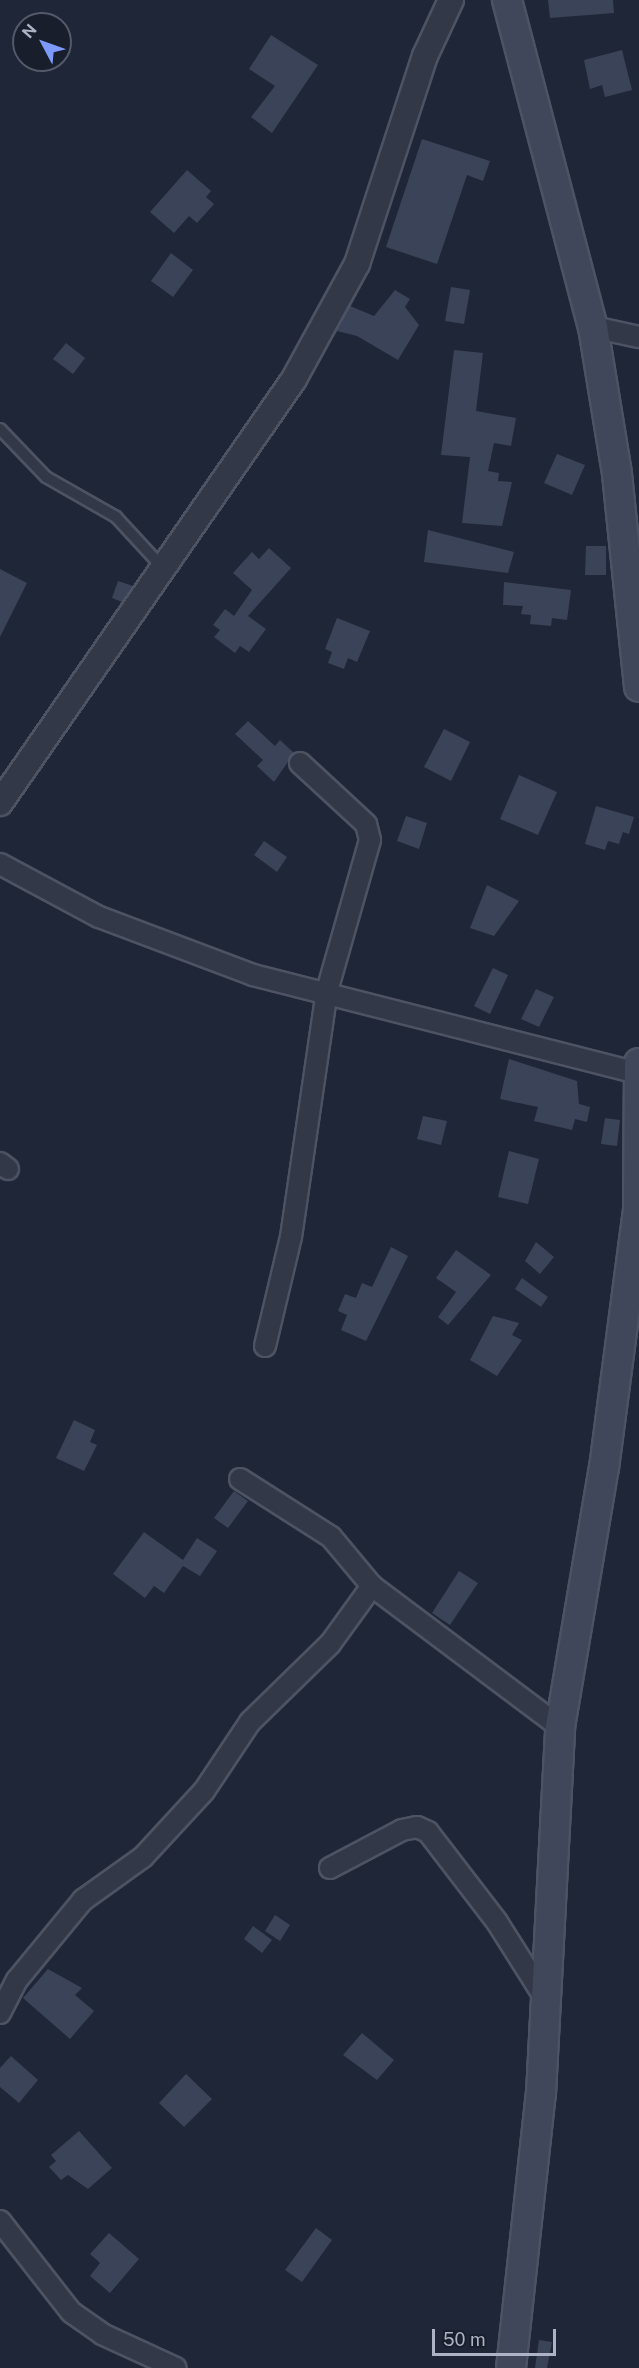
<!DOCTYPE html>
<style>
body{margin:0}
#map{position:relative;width:639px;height:2368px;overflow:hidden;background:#1f2637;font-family:"Public Sans",sans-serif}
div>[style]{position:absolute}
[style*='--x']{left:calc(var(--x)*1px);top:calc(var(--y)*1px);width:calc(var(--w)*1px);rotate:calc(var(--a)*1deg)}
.building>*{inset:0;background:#3b4358}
.roads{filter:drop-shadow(2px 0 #4d5363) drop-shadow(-2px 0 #4d5363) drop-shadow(0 2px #4d5363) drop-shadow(0 -2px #4d5363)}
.service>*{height:10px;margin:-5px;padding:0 5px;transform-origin:5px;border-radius:5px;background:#333848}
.minor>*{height:20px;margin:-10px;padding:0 10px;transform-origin:10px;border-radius:10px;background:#333848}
.tertiary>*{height:24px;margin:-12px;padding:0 12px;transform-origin:12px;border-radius:12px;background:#333848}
.secondary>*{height:28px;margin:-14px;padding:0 14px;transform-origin:14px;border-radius:14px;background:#41475b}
span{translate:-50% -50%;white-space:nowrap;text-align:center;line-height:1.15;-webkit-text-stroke:5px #181e2c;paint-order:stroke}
.north{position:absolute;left:12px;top:12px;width:60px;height:60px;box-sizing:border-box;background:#181e2c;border:2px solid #545969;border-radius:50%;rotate:311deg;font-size:16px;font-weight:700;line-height:24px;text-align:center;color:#adb2c5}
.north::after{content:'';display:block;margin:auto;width:21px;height:27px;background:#7d9afa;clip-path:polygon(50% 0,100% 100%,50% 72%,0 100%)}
.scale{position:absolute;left:432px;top:2329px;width:124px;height:27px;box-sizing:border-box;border:3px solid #adb2c5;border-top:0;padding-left:8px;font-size:18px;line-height:21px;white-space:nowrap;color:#adb2c5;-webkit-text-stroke:4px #181e2c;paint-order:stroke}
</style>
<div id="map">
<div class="building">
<i style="clip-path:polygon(548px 0,613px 0,614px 13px,550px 18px)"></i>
<i style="clip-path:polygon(271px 35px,318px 65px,272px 133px,251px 117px,275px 86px,249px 69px)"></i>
<i style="clip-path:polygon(622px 50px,632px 90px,605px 97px,602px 85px,590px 89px,584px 60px)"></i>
<i style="clip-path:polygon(422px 139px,490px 161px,483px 181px,467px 175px,437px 264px,386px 247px)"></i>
<i style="clip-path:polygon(187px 170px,211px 191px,206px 197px,214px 204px,197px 223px,189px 216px,174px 233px,150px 212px)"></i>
<i style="clip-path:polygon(171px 253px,193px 270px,173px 297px,151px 281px)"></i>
<i style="clip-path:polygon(451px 287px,470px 290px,464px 324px,445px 321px)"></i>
<i style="clip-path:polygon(395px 290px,410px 299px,405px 307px,419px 325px,398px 360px,357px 336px,337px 331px,350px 306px,374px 316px)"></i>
<i style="clip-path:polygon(66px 343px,85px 358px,73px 374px,53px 359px)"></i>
<i style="clip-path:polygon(454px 350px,483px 353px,476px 411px,516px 418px,511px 446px,494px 443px,488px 471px,499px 473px,498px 481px,512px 482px,502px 526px,462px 523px,470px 457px,441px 455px)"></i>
<i style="clip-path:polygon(557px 454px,585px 465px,572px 495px,544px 483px)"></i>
<i style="clip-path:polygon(428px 530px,514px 552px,508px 573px,424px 562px)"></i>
<i style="clip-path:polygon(586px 546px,606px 546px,606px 575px,585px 575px)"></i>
<i style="clip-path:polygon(269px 548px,291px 568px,248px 616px,266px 629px,249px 652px,240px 646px,235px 653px,214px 637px,220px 630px,213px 625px,225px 609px,234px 616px,252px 590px,233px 573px,252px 552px,259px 559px)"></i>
<i style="clip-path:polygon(0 569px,27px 583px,0 637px)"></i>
<i style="clip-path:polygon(118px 581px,133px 586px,122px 602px,112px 598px)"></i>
<i style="clip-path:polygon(504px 582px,571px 590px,567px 620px,552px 618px,551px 626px,530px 624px,531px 615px,521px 614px,523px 606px,503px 605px)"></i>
<i style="clip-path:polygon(337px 618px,370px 631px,357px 662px,348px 658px,344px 669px,328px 663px,332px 652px,325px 649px)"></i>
<i style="clip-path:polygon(248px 721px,275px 746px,280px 740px,294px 753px,274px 782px,257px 766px,263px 760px,235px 734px)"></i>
<i style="clip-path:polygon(444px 729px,470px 742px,451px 781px,424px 767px)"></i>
<i style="clip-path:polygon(519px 775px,557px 792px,538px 835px,500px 819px)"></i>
<i style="clip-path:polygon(596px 806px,634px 817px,629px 834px,623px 832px,619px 844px,608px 841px,605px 850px,585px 844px)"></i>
<i style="clip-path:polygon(406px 816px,427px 823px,419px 849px,397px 841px)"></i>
<i style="clip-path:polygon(264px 841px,287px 857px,277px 872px,254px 855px)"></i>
<i style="clip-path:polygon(487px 885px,519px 901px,494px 936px,470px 928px)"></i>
<i style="clip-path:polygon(493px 968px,508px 975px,490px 1014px,474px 1006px)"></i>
<i style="clip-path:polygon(536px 989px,554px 997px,539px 1027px,521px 1019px)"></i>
<i style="clip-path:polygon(509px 1059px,577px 1081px,579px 1104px,590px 1107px,587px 1122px,575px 1119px,572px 1130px,534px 1121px,538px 1107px,500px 1099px)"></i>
<i style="clip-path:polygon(423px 1116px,447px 1121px,441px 1145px,417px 1139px)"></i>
<i style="clip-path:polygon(605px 1118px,620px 1120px,617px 1146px,601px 1144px)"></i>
<i style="clip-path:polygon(509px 1151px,539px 1159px,528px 1204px,498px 1197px)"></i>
<i style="clip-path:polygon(536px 1242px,554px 1257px,540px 1274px,525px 1261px)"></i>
<i style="clip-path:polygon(391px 1247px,408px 1256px,366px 1341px,341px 1330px,347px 1315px,338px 1311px,345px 1294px,356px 1298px,362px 1283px,372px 1287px)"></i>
<i style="clip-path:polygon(456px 1250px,491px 1275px,448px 1325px,438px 1317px,456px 1292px,436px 1278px)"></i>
<i style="clip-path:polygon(522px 1278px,548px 1297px,541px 1307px,515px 1289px)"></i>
<i style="clip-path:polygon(493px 1316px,519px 1323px,512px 1335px,522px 1340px,497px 1376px,470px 1360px)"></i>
<i style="clip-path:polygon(74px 1420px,95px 1430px,90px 1442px,97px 1445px,84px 1471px,56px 1458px)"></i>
<i style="clip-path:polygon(234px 1491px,248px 1501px,228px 1528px,214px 1518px)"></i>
<i style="clip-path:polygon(144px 1532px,183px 1560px,197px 1538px,217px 1551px,200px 1576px,183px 1566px,164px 1593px,154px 1586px,145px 1598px,113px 1574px)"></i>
<i style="clip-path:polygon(459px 1571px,478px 1583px,450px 1625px,432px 1613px)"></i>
<i style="clip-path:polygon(275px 1915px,290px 1925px,280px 1941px,265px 1931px)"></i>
<i style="clip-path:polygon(253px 1926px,272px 1940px,262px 1953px,244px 1939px)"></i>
<i style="clip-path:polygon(48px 1969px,82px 1988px,75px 1995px,94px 2011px,70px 2039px,23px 1998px)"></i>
<i style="clip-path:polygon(362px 2033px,394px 2060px,377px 2080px,343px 2055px)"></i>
<i style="clip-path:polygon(11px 2056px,38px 2080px,19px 2103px,0 2087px,0 2068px)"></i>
<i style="clip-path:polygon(186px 2074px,212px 2099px,184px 2127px,159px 2103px)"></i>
<i style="clip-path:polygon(79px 2131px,112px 2168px,88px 2189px,68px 2175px,61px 2180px,49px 2167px,56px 2161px,51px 2155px)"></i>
<i style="clip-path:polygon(316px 2228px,332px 2240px,302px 2282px,285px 2270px)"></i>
<i style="clip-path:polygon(109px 2233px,139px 2259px,110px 2293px,90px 2276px,100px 2263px,90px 2254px)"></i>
<i style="clip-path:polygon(539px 2340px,552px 2342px,547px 2368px,535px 2368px)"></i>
</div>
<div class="roads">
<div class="service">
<i style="--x:0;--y:429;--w:66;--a:46.2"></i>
<i style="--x:46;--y:477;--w:81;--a:29.7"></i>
<i style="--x:116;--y:517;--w:71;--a:47.3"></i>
</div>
<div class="minor">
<i style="--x:593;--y:327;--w:47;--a:12.3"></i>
<i style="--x:0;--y:864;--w:112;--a:28.2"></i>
<i style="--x:99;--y:917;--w:165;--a:20.6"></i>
<i style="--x:253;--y:975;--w:397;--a:14.3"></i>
<i style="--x:0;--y:1163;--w:10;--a:37"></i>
<i style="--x:265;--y:1346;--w:112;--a:-76.6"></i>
<i style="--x:291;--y:1237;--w:249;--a:-81.7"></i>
<i style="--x:327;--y:991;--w:157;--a:-74.1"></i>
<i style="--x:370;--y:840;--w:16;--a:-104"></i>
<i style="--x:366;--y:824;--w:90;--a:-137.3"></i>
<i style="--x:240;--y:1479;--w:108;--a:32.5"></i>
<i style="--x:331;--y:1537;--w:64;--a:50.1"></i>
<i style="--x:372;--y:1586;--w:235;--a:36.9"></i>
<i style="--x:330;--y:1868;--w:81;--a:-27.8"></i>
<i style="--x:402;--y:1830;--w:15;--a:-11"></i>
<i style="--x:417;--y:1827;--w:12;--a:24"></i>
<i style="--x:428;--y:1832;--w:113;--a:52.5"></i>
<i style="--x:497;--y:1922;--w:90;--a:57.7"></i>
<i style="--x:0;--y:2013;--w:37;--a:-63"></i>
<i style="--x:17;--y:1980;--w:104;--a:-50.5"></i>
<i style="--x:83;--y:1900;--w:74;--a:-35.6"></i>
<i style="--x:143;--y:1857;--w:90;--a:-47.3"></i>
<i style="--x:204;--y:1791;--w:83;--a:-56.3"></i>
<i style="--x:250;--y:1722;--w:112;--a:-44.3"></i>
<i style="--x:330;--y:1644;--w:72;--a:-54.1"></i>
<i style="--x:0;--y:2221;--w:115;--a:52"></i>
<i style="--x:71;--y:2312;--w:38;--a:35"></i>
<i style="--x:102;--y:2334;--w:81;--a:24.7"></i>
</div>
<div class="tertiary">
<i style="--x:0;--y:803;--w:516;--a:-55.26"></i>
<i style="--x:294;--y:379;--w:131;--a:-61.3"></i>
<i style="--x:357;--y:264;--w:219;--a:-71.9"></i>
<i style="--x:425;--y:56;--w:62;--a:-65.1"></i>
</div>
<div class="secondary">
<i style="--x:507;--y:0;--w:338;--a:75.3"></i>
<i style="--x:593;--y:327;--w:149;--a:80.7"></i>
<i style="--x:617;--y:474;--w:214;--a:84.1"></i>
<i style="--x:511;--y:2368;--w:276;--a:-83.8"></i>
<i style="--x:541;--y:2094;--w:367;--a:-87"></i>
<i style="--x:560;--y:1727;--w:263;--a:-80.4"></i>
<i style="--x:604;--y:1468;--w:259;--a:-82.5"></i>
<i style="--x:638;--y:1211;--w:148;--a:-89.6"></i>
</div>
</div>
<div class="north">N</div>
<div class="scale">50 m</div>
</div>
